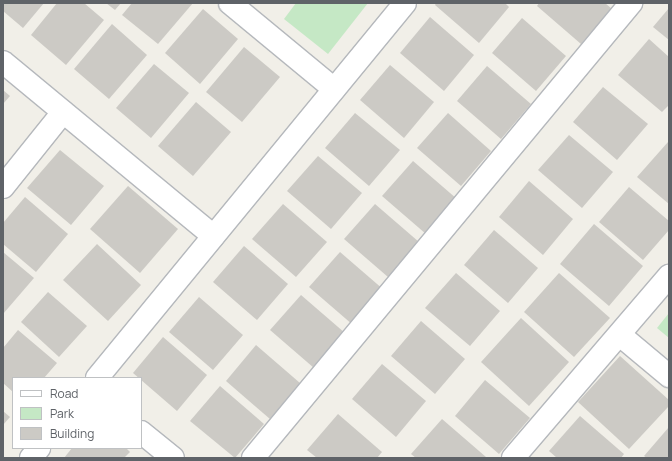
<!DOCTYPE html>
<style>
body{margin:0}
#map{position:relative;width:672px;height:461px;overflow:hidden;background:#f1efe8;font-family:Manrope,sans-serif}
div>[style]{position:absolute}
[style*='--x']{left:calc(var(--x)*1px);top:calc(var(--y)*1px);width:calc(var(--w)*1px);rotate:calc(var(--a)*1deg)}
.green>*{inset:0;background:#c5e8c5}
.building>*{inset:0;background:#cccac5}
.roads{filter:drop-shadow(1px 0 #b5b8bc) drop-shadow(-1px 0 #b5b8bc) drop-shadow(0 1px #b5b8bc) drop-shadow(0 -1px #b5b8bc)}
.minor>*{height:22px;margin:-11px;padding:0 11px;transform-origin:11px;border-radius:11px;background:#fff}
span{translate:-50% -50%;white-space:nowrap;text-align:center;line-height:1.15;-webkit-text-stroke:3px #fff;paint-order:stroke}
.frame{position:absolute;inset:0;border:4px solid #5f6368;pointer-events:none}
.legend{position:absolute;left:12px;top:377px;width:130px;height:72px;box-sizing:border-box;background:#fff;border:1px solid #bfc1c3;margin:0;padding:5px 7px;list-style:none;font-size:12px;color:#5f6368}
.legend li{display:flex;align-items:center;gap:8px;height:20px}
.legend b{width:20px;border:1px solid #bfc1c3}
</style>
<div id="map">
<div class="green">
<i style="clip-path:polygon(296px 3px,368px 3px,328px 54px,284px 19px)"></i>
<i style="clip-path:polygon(669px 313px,669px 338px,657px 328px)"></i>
</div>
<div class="building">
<i style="clip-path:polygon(3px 3px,44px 3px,23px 28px,3px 11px)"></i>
<i style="clip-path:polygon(57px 3px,84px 3px,104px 20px,66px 65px,31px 35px)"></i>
<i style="clip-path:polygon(106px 3px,121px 3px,115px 10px)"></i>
<i style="clip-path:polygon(132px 3px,193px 3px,158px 44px,122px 15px)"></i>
<i style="clip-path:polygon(436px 3px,505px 3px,509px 7px,479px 43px,435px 5px)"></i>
<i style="clip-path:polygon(539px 3px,605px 3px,612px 9px,581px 44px,537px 6px)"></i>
<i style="clip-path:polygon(669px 8px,669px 40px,653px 27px)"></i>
<i style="clip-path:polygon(203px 9px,238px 39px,200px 84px,165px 53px)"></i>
<i style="clip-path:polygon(430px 17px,474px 55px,444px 91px,400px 53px)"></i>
<i style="clip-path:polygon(522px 18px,566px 56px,536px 91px,492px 53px)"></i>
<i style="clip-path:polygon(112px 24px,147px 55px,109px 99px,74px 69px)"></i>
<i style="clip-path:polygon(649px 39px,669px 57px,669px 105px,662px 112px,618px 75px)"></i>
<i style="clip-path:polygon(244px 47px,280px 77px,242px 122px,206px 92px)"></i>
<i style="clip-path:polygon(154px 64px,189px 93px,151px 138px,116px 108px)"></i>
<i style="clip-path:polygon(390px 65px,434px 102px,404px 138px,360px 100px)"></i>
<i style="clip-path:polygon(487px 66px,531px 104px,501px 139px,457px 101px)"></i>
<i style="clip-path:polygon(603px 87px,648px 124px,617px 160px,573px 122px)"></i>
<i style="clip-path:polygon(3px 90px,10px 96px,3px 104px)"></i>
<i style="clip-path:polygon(196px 102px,231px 132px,193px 176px,158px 146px)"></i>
<i style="clip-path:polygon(355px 113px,400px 150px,369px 186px,325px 148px)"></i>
<i style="clip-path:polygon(448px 113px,491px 151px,461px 186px,417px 148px)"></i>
<i style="clip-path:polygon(569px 135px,613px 172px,582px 208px,538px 170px)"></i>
<i style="clip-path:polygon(668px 142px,669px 143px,669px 204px,637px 177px)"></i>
<i style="clip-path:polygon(60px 150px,104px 186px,71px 225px,27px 188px)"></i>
<i style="clip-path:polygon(318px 156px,362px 193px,331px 229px,287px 191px)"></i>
<i style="clip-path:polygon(413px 161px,457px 199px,426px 234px,382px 196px)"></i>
<i style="clip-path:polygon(529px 181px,573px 219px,543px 255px,499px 217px)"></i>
<i style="clip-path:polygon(128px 186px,178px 229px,140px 273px,90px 229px)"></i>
<i style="clip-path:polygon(629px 187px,669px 221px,669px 230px,643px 260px,599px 222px)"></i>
<i style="clip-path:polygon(25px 197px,68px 234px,36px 272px,3px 244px,3px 223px)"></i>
<i style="clip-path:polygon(283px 204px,327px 242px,296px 277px,252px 239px)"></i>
<i style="clip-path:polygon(375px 204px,419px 242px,388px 277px,344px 239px)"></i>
<i style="clip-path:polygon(594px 224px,643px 266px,609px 306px,560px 264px)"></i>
<i style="clip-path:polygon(494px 230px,538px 268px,508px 303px,464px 265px)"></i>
<i style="clip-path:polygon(97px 244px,141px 285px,108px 321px,63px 280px)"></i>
<i style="clip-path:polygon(244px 246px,288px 284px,257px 320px,213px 282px)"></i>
<i style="clip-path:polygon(3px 252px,34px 278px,3px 314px)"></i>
<i style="clip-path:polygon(340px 252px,384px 290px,353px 325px,309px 287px)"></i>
<i style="clip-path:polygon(456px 273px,500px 311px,470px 346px,425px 308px)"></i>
<i style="clip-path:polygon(559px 273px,610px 318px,574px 357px,524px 312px)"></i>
<i style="clip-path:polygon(48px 292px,87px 326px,59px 357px,21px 322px)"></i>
<i style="clip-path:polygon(301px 295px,345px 333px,314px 368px,270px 330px)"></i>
<i style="clip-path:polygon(199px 297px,243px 335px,213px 370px,169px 332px)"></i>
<i style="clip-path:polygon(521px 318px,569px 362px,529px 406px,481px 362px)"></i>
<i style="clip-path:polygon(421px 321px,465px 359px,435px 394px,391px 356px)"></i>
<i style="clip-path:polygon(18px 330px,57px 363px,44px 378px,13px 378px,13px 392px,3px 383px,3px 348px)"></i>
<i style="clip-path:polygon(163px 337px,207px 375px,177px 411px,133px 373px)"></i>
<i style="clip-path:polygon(256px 345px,300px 383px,270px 419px,226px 381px)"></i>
<i style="clip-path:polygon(620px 356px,669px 400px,669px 406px,629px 449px,578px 402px)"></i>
<i style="clip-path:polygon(382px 364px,426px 401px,396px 437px,352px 399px)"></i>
<i style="clip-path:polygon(485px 380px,530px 418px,499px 454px,455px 416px)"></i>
<i style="clip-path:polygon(220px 386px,264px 424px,235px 458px,190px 421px)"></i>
<i style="clip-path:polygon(3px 411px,10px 417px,3px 425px)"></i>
<i style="clip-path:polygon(338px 414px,382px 452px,377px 458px,317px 458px,307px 450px)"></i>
<i style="clip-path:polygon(580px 416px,624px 454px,621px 458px,557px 458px,549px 451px)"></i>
<i style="clip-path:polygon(442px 419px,486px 457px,485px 458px,416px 458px,411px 454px)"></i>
<i style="clip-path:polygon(669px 427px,669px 458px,647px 458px,644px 456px)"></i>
<i style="clip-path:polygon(72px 448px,126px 448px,130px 452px,124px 458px,64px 458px)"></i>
</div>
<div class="roads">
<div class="minor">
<i style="--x:230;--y:3;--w:135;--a:39.6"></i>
<i style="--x:3;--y:62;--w:273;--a:39.6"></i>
<i style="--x:3;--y:187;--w:96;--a:-51.3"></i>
<i style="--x:620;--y:335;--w:64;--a:39.9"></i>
<i style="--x:97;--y:378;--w:485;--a:-50.6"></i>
<i style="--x:141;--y:432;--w:41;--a:39.1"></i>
<i style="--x:31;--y:458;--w:13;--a:-51"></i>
<i style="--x:253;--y:458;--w:592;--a:-50.28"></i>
<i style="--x:513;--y:458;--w:240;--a:-49.4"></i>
</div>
</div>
<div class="frame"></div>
<ul class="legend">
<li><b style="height:5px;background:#fff"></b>Road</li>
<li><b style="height:11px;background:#c5e8c5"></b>Park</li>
<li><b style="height:11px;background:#cccac5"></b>Building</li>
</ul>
</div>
